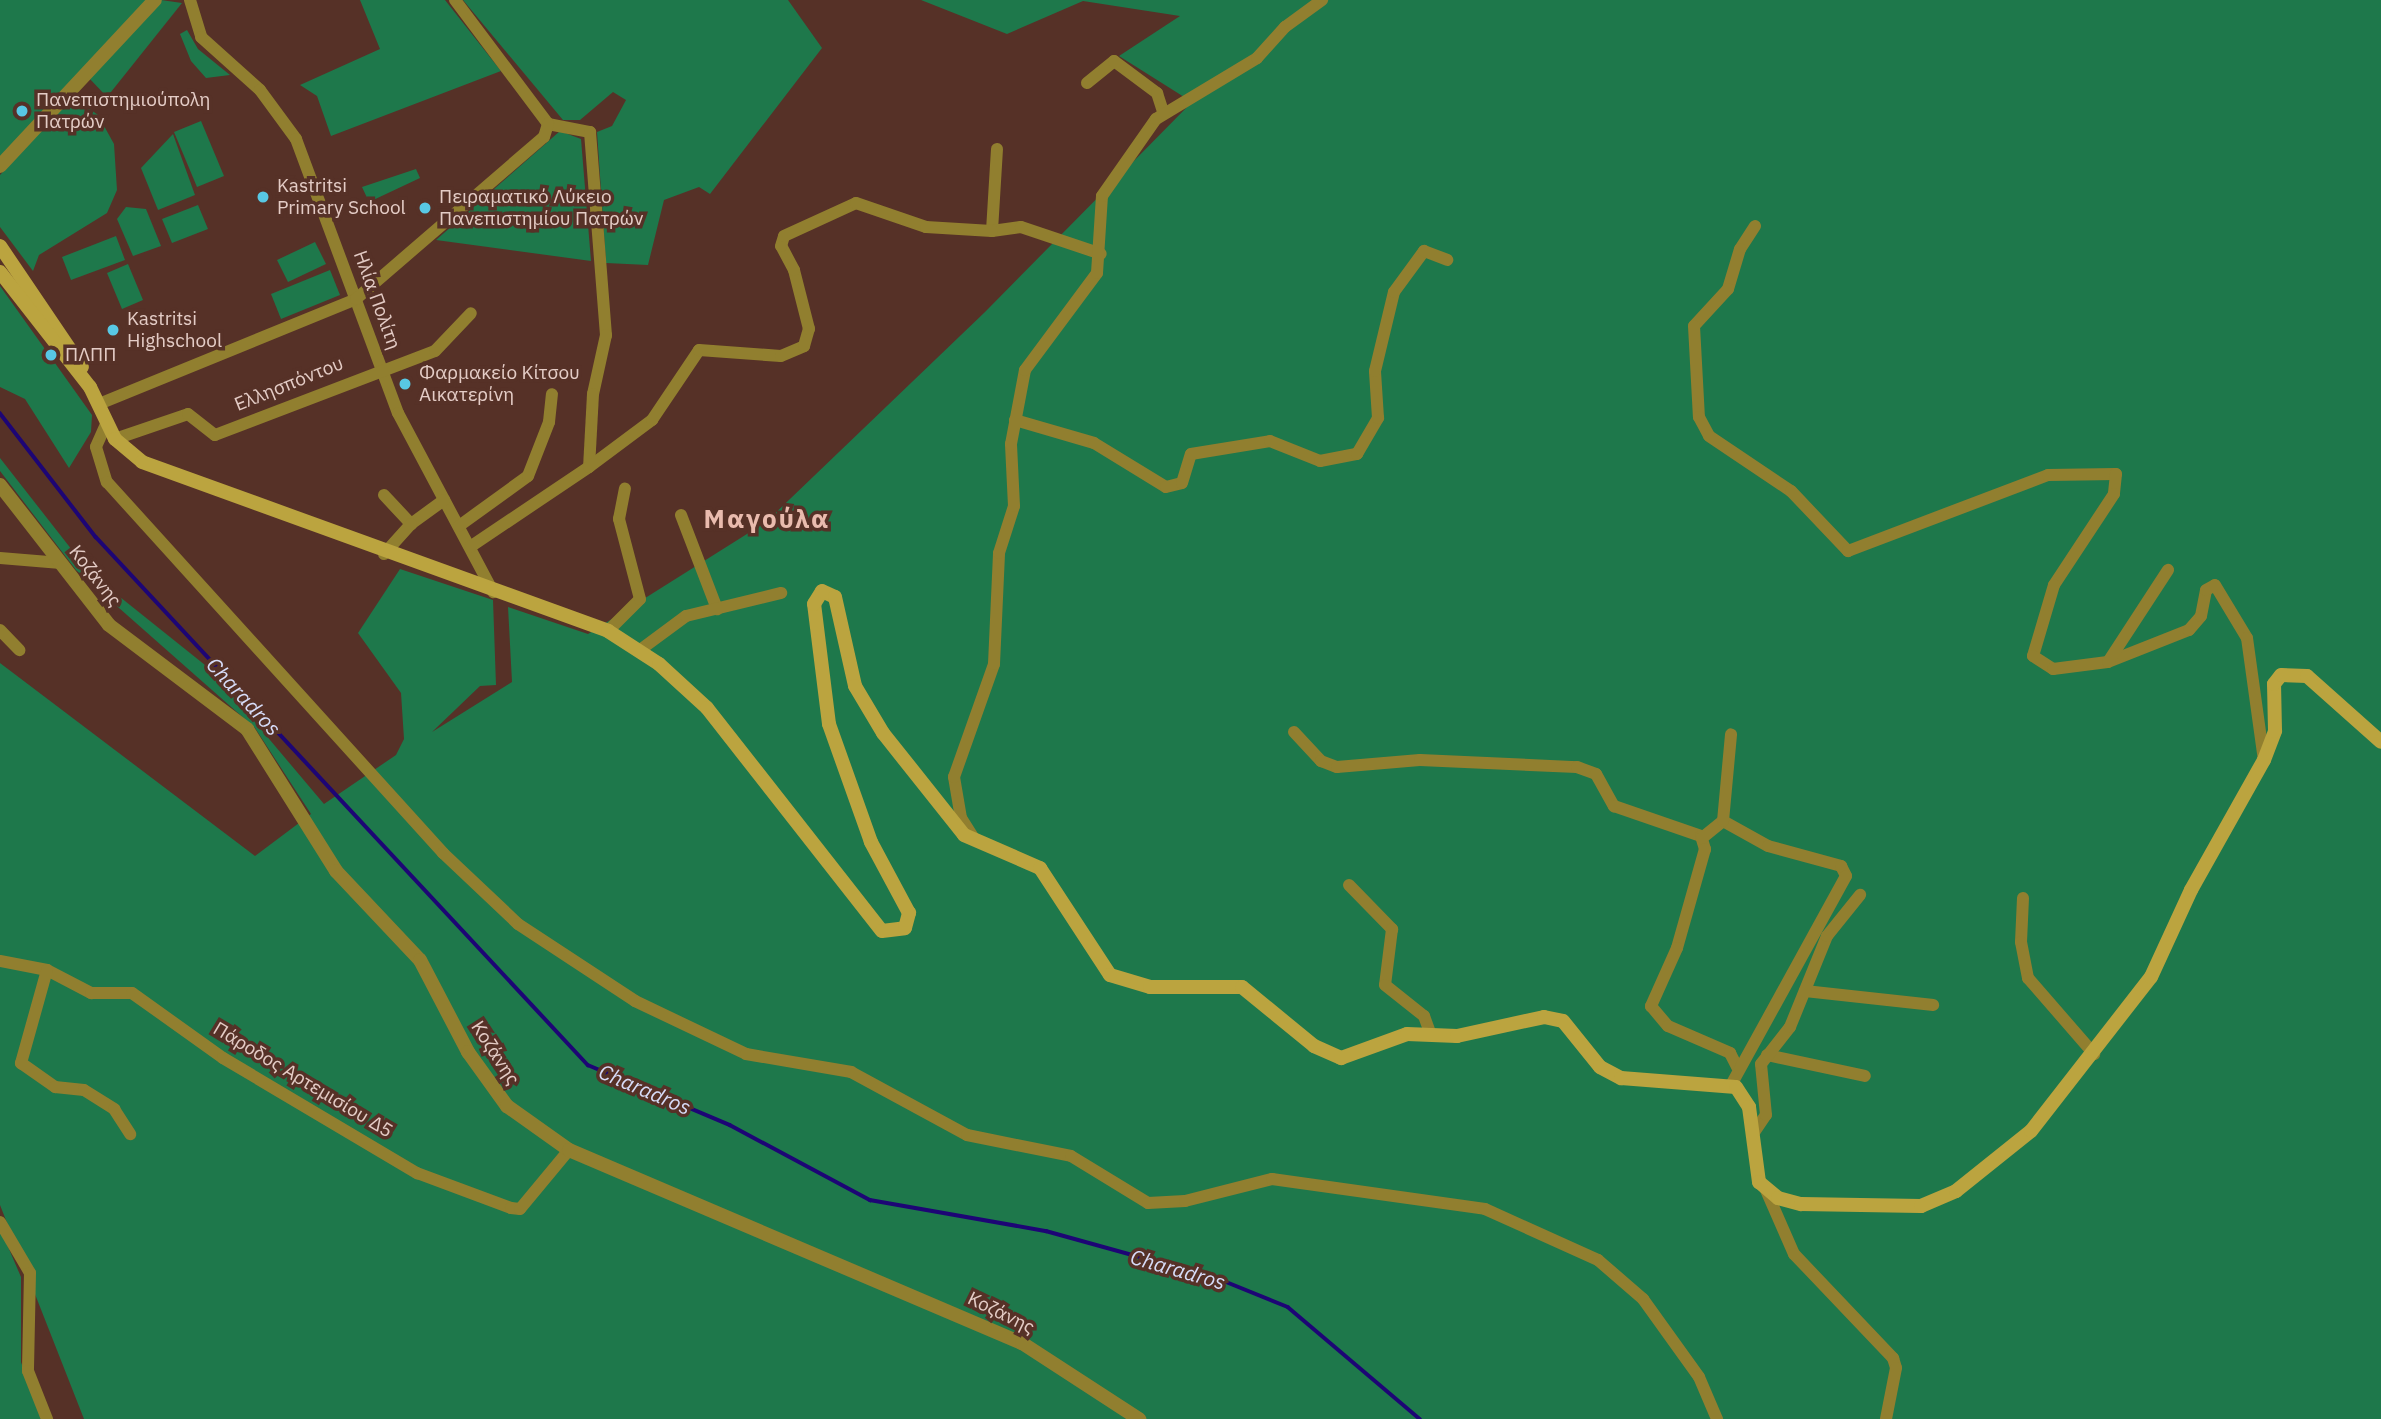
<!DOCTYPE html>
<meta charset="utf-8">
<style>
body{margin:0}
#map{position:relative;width:2381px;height:1419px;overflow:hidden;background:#563127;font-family:"IBM Plex Sans",sans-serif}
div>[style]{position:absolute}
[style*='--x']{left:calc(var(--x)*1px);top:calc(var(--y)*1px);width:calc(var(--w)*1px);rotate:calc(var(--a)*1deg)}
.green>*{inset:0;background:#1e784b}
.stream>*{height:3.5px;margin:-1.75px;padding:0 1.75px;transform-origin:1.75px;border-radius:1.75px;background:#1d0575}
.minor>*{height:12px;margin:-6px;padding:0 6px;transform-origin:6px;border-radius:6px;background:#917f2f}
.tertiary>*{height:14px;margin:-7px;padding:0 7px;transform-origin:7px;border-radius:7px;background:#917f2f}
.secondary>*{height:14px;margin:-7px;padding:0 7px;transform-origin:7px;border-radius:7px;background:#bba43f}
.dots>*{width:19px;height:19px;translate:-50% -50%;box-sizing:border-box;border:4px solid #563127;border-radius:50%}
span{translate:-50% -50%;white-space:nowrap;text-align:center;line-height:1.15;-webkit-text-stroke:7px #563127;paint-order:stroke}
.poi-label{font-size:19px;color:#e4ccc6}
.left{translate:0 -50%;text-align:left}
.street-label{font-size:19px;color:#e4ccc6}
.water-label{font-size:21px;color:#d7dcf8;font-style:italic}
.district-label{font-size:26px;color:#e9bbae;font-weight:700;letter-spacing:2px}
</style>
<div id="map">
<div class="green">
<i style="clip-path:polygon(0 0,147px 0,0 158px)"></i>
<i style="clip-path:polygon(161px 0,182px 3px,107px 97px,89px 78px)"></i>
<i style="clip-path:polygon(360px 0,445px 0,501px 71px,331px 136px,317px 96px,300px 85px,380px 49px)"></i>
<i style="clip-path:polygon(463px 0,788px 0,822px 48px,710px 194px,699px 187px,664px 200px,648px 265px,606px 263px,597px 132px,612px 126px,626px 100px,613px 92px,580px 120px,563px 120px)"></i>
<i style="clip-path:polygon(921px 0,2381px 0,2381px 1419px,84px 1419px,0 1205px,0 663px,255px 856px,311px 814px,255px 728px,76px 570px,0 471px,0 458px,90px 573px,210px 669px,324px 804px,396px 755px,404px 739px,401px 693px,358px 633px,400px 569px,493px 600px,496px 685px,480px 686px,432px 732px,512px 682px,508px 607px,588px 634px,766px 522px,985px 312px,1192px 102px,1119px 56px,1180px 16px,1083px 1px,1007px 34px)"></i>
<i style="clip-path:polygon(187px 30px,198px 49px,230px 75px,206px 78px,191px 61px,180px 34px)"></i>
<i style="clip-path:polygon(72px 96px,98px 115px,114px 144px,117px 190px,107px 213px,39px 255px,33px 271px,0 227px,0 175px)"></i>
<i style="clip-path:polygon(201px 121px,224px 176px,197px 187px,174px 132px)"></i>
<i style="clip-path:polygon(560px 131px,581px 139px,591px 261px,436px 240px)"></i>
<i style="clip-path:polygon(173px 134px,195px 195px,158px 210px,141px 168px)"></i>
<i style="clip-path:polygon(416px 169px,420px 178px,369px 202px,362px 187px)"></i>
<i style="clip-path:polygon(198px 205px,208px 229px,172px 243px,162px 219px)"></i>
<i style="clip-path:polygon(126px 207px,146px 209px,161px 246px,133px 256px,117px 219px)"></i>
<i style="clip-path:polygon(116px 236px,125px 260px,71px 280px,62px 257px)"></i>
<i style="clip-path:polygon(315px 242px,326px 264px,288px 282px,277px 260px)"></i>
<i style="clip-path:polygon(128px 264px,143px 300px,122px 309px,107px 273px)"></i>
<i style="clip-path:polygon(330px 270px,340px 295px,281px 319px,271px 294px)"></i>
<i style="clip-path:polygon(0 286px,92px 415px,91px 432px,69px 468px,25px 399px,0 387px)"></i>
<i style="clip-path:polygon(0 1228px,21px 1277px,21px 1362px,41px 1419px,0 1419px)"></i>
</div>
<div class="stream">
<i style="--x:0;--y:413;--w:157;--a:52.3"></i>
<i style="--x:96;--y:537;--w:722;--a:47.02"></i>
<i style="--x:588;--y:1065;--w:154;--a:22.9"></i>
<i style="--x:730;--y:1125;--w:159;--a:28.2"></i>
<i style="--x:870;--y:1200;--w:179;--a:10"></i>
<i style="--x:1046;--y:1231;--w:180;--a:15.5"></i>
<i style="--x:1219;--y:1279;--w:74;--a:22.1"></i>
<i style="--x:1288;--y:1307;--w:173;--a:40.3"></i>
</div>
<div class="minor">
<i style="--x:190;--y:0;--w:39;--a:73"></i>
<i style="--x:201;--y:37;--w:79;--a:41.9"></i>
<i style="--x:260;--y:90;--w:61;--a:53.7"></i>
<i style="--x:296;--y:139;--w:292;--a:69.6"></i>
<i style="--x:398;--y:413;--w:203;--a:62"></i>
<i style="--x:455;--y:0;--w:155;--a:53.1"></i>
<i style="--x:548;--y:124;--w:43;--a:10.8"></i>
<i style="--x:590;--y:132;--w:204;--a:85.5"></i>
<i style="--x:606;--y:335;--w:60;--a:102.4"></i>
<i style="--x:593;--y:394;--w:73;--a:93.1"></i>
<i style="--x:589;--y:467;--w:143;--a:146.1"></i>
<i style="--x:1087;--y:83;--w:35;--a:-39"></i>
<i style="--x:1114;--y:61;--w:54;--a:36.7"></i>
<i style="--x:1157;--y:93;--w:20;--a:72"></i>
<i style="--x:997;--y:149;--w:82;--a:93.5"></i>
<i style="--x:992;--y:231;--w:29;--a:-8"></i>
<i style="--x:1021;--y:227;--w:84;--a:18.6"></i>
<i style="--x:1755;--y:226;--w:27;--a:123"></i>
<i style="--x:1740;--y:249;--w:42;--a:106.7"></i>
<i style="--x:1728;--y:289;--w:50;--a:132.6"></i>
<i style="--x:1694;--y:326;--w:91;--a:86.9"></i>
<i style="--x:1699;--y:417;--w:21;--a:62"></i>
<i style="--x:1709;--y:436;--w:99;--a:33.9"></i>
<i style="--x:1791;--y:491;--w:83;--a:46.5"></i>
<i style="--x:1848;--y:551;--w:214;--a:-20.8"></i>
<i style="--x:2048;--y:475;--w:68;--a:-0.8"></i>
<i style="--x:2116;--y:474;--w:20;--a:96"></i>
<i style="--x:2114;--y:494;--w:109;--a:123.4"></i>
<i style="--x:2054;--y:585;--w:74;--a:106.5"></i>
<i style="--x:2033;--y:656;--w:24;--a:33"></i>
<i style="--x:2053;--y:669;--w:55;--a:-7.3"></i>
<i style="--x:2108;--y:662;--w:87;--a:-21.6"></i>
<i style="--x:2189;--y:630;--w:18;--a:-49"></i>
<i style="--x:2201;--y:616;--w:26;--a:-79"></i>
<i style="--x:2206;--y:590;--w:10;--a:-29"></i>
<i style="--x:2215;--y:585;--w:62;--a:58.9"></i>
<i style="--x:2247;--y:638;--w:123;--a:82.1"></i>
<i style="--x:99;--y:404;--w:278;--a:-22.2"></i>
<i style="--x:356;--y:299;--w:248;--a:-40.8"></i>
<i style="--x:544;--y:137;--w:14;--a:-73"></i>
<i style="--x:1015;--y:420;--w:82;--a:16.2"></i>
<i style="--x:1094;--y:443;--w:84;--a:31.4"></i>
<i style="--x:1166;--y:487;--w:16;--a:-14"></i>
<i style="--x:1182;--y:483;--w:30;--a:-73"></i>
<i style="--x:1191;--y:454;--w:80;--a:-9.3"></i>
<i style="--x:1270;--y:441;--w:54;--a:21.8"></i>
<i style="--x:1320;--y:461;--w:38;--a:-11"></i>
<i style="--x:1357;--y:454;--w:42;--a:-59.7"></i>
<i style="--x:1378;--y:418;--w:47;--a:-93.7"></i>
<i style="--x:1375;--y:371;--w:81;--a:-76.5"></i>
<i style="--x:1394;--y:292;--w:51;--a:-53.8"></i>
<i style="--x:1424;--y:251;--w:25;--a:21"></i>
<i style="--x:107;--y:422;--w:27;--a:114"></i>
<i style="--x:96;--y:447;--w:37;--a:73"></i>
<i style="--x:107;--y:482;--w:501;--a:47.83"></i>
<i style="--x:443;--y:853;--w:103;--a:43.4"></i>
<i style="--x:518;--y:924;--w:140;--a:33.3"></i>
<i style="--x:635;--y:1001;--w:123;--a:25.5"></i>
<i style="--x:746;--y:1054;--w:107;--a:9.7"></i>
<i style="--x:851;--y:1072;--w:132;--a:28.5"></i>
<i style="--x:967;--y:1135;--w:106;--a:11.4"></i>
<i style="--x:1071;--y:1156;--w:90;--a:31.4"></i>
<i style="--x:1148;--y:1203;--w:37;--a:-3"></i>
<i style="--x:1185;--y:1201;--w:90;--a:-14.2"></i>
<i style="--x:1272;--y:1179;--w:215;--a:8"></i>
<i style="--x:1485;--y:1209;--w:124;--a:24.3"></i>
<i style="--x:1598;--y:1260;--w:60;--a:40.9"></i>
<i style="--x:1643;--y:1299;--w:96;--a:54.3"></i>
<i style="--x:1699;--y:1377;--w:46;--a:66.8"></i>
<i style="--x:115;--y:439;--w:77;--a:-18.9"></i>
<i style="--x:188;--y:414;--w:34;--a:38"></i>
<i style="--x:215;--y:435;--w:235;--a:-20.9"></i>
<i style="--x:435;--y:351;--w:52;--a:-46.5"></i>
<i style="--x:589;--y:467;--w:79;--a:-36.7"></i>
<i style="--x:652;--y:420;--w:84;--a:-56.1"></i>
<i style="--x:699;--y:350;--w:82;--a:4.2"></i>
<i style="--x:781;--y:356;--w:25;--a:-23"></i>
<i style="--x:804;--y:346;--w:18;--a:-74"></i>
<i style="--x:809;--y:329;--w:61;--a:-104.3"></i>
<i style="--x:794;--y:270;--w:27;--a:-118"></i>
<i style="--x:781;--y:246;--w:10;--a:-73"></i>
<i style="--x:784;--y:236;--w:79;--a:-24.6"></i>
<i style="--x:856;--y:203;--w:74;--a:18.9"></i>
<i style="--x:926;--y:227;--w:66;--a:3.5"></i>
<i style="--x:384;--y:495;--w:40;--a:47"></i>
<i style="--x:411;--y:524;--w:41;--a:-36"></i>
<i style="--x:681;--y:515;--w:101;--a:69"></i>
<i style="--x:459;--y:526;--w:85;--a:-35.9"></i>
<i style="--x:528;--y:476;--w:58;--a:-68.7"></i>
<i style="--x:549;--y:422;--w:28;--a:-84"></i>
<i style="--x:384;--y:554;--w:40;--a:-48"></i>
<i style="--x:0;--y:558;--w:61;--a:4.7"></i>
<i style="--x:0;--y:630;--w:28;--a:46"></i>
<i style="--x:608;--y:631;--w:45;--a:-45"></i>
<i style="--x:640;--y:599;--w:83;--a:-104.7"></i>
<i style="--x:619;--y:519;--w:31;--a:-79"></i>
<i style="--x:640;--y:650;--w:57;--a:-36.5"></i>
<i style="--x:686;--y:616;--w:98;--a:-13.6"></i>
<i style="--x:2108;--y:662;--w:110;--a:-56.9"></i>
<i style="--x:1294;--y:732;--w:40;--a:47"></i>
<i style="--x:1321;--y:761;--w:17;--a:21"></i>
<i style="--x:1337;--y:767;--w:83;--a:-4.8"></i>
<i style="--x:1420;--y:760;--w:157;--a:2.6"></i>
<i style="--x:1577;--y:767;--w:20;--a:20"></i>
<i style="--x:1596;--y:774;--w:37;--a:61"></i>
<i style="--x:1614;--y:806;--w:92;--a:19"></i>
<i style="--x:1701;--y:836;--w:14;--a:73"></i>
<i style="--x:1705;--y:849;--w:103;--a:105.8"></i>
<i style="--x:1677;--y:948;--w:64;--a:114.1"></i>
<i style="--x:1651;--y:1006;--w:26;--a:50"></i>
<i style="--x:1668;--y:1026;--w:68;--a:23.5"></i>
<i style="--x:1730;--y:1053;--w:16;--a:63"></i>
<i style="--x:1723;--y:821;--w:51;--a:29.1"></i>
<i style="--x:1768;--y:846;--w:76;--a:15.3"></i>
<i style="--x:1841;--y:866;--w:11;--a:63"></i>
<i style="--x:1846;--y:876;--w:239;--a:118.8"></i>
<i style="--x:973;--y:837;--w:22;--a:-122"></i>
<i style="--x:961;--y:818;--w:42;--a:-99.7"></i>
<i style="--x:954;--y:777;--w:120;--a:-70.5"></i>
<i style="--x:994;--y:664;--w:111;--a:-87.4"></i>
<i style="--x:999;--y:553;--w:49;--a:-72.3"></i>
<i style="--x:1014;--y:506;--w:62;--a:-92.8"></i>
<i style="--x:1011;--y:444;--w:75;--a:-79.3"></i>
<i style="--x:1025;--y:370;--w:121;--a:-53.4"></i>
<i style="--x:1097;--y:273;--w:77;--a:-86.3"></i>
<i style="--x:1102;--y:196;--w:94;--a:-55"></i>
<i style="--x:1156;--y:119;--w:118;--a:-31.1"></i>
<i style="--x:1257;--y:58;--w:42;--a:-47.9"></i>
<i style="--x:1285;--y:27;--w:46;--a:-36.1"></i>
<i style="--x:1702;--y:838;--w:27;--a:-39"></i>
<i style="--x:1723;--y:821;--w:87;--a:-84.7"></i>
<i style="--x:1349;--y:885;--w:62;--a:45.7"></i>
<i style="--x:1392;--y:929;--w:56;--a:97.1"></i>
<i style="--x:1385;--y:985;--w:50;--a:38.5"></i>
<i style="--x:1424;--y:1016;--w:20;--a:70"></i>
<i style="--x:2023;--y:898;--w:44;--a:92.6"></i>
<i style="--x:2021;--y:942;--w:37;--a:79"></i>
<i style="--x:2028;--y:978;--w:101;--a:49"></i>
<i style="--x:0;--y:961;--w:48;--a:10.8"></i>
<i style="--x:47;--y:970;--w:50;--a:27.6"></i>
<i style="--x:91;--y:993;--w:41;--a:0"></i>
<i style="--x:132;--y:993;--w:112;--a:35.5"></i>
<i style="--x:223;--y:1058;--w:226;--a:30.7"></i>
<i style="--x:417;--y:1173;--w:100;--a:20.4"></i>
<i style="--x:511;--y:1208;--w:9;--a:6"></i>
<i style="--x:520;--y:1209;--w:77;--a:-50.3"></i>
<i style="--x:47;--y:970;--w:97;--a:105.6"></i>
<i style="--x:21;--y:1063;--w:42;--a:35.2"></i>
<i style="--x:55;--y:1087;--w:29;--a:6"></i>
<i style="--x:84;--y:1090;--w:36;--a:32"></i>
<i style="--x:114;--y:1109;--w:30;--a:57"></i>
<i style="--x:1805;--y:991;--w:129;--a:6.2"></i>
<i style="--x:1767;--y:1055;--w:100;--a:12.1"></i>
<i style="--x:1753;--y:1134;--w:23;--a:-56"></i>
<i style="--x:1766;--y:1115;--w:51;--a:-95.6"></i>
<i style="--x:1761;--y:1064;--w:47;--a:-51.9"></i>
<i style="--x:1790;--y:1027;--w:98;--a:-67.9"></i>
<i style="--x:1827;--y:936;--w:53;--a:-51.2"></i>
<i style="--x:1766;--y:1190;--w:70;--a:66.4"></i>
<i style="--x:1794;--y:1254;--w:144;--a:46.4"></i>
<i style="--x:1893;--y:1358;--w:10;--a:73"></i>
<i style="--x:1896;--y:1368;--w:52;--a:101.1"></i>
<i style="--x:0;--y:1222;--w:59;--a:59.5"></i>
<i style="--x:30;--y:1273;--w:98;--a:91.2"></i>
<i style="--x:28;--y:1371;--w:52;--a:68.4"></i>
</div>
<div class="tertiary">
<i style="--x:0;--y:166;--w:227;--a:-47"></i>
<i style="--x:0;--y:485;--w:177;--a:52.1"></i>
<i style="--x:109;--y:625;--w:173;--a:37"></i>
<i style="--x:247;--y:729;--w:168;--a:57.9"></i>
<i style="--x:336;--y:871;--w:122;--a:46.7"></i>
<i style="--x:420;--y:960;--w:104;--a:62.4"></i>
<i style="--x:468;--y:1052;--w:67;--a:54.2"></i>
<i style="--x:507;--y:1106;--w:76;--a:35.4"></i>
<i style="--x:569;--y:1150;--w:492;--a:23.1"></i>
<i style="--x:1022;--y:1343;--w:140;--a:33"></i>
</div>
<div class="secondary">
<i style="--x:0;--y:246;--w:146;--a:55.9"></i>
<i style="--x:0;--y:272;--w:146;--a:52"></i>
<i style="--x:90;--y:387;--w:58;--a:64.3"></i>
<i style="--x:115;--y:439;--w:35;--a:40"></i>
<i style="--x:142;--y:462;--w:496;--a:19.9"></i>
<i style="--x:608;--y:631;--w:61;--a:32.9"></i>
<i style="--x:659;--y:664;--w:65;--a:42.5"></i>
<i style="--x:707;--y:708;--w:283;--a:51.9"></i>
<i style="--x:882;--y:931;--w:23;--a:-7"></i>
<i style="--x:905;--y:928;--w:16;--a:-75"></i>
<i style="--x:909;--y:913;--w:81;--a:-118.2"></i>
<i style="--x:871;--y:842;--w:125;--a:-109.6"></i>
<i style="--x:829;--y:724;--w:121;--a:-97.1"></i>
<i style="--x:814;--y:604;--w:15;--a:-58"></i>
<i style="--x:822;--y:591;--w:14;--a:25"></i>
<i style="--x:835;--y:597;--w:91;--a:77.3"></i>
<i style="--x:855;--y:686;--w:55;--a:59.2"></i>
<i style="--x:883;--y:733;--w:130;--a:51.5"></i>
<i style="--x:964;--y:835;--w:83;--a:23.5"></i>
<i style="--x:1040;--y:868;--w:128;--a:56.8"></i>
<i style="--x:1110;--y:975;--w:42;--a:16.7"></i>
<i style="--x:1150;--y:987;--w:92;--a:0"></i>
<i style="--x:1242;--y:987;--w:93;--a:39.3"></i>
<i style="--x:1314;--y:1046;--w:30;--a:24"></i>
<i style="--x:1341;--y:1058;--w:70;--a:-20"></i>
<i style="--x:1407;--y:1034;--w:50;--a:2.3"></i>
<i style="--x:1457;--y:1036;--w:89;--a:-12.3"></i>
<i style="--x:1544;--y:1017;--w:19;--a:12"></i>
<i style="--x:1563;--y:1021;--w:59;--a:51.2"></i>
<i style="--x:1600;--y:1067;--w:24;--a:28"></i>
<i style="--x:1621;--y:1078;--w:115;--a:4.5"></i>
<i style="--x:1736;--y:1087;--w:24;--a:57"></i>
<i style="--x:1749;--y:1107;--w:76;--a:82.4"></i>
<i style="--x:1759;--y:1182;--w:25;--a:40"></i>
<i style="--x:1778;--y:1198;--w:24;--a:15"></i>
<i style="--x:1801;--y:1204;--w:120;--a:1"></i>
<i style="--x:1921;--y:1206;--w:38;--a:-23"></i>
<i style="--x:1956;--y:1191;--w:96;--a:-38.7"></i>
<i style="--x:2031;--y:1131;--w:195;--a:-52.1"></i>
<i style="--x:2151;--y:977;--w:96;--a:-65.3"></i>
<i style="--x:2191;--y:890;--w:149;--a:-60.7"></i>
<i style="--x:2264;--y:760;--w:31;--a:-69"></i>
<i style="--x:2275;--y:731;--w:47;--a:-91.2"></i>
<i style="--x:2274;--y:684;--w:11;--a:-52"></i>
<i style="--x:2281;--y:675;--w:26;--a:2"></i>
<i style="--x:2307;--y:676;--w:99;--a:41.7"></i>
</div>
<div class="dots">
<i style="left:22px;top:111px;background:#58c8e4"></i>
<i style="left:263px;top:197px;background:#58c8e4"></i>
<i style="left:425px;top:208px;background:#58c8e4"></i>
<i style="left:113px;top:330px;background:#58c8e4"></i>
<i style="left:51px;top:355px;background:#58c8e4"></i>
<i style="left:405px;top:384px;background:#58c8e4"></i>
</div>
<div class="poi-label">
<span class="left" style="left:36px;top:111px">Πανεπιστημιούπολη<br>Πατρών</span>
<span class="left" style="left:277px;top:197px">Kastritsi<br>Primary School</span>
<span class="left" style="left:439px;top:208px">Πειραματικό Λύκειο<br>Πανεπιστημίου Πατρών</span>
<span class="left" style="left:127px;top:330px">Kastritsi<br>Highschool</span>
<span class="left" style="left:65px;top:355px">ΠΛΠΠ</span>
<span class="left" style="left:419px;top:384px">Φαρμακείο Κίτσου<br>Αικατερίνη</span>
</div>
<div class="street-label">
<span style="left:377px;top:300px;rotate:70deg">Ηλία Πολίτη</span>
<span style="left:289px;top:384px;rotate:-22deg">Ελλησπόντου</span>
<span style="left:95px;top:576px;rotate:52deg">Κοζάνης</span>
<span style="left:495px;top:1053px;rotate:57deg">Κοζάνης</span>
<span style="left:303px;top:1080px;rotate:31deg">Πάροδος Αρτεμισίου Δ5</span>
<span style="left:1001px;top:1313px;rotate:26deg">Κοζάνης</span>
</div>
<div class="water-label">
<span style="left:244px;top:696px;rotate:47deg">Charadros</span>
<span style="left:645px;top:1089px;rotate:23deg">Charadros</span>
<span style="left:1178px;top:1269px;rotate:16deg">Charadros</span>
</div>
<div class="district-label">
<span style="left:767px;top:519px">Μαγούλα</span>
</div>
</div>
